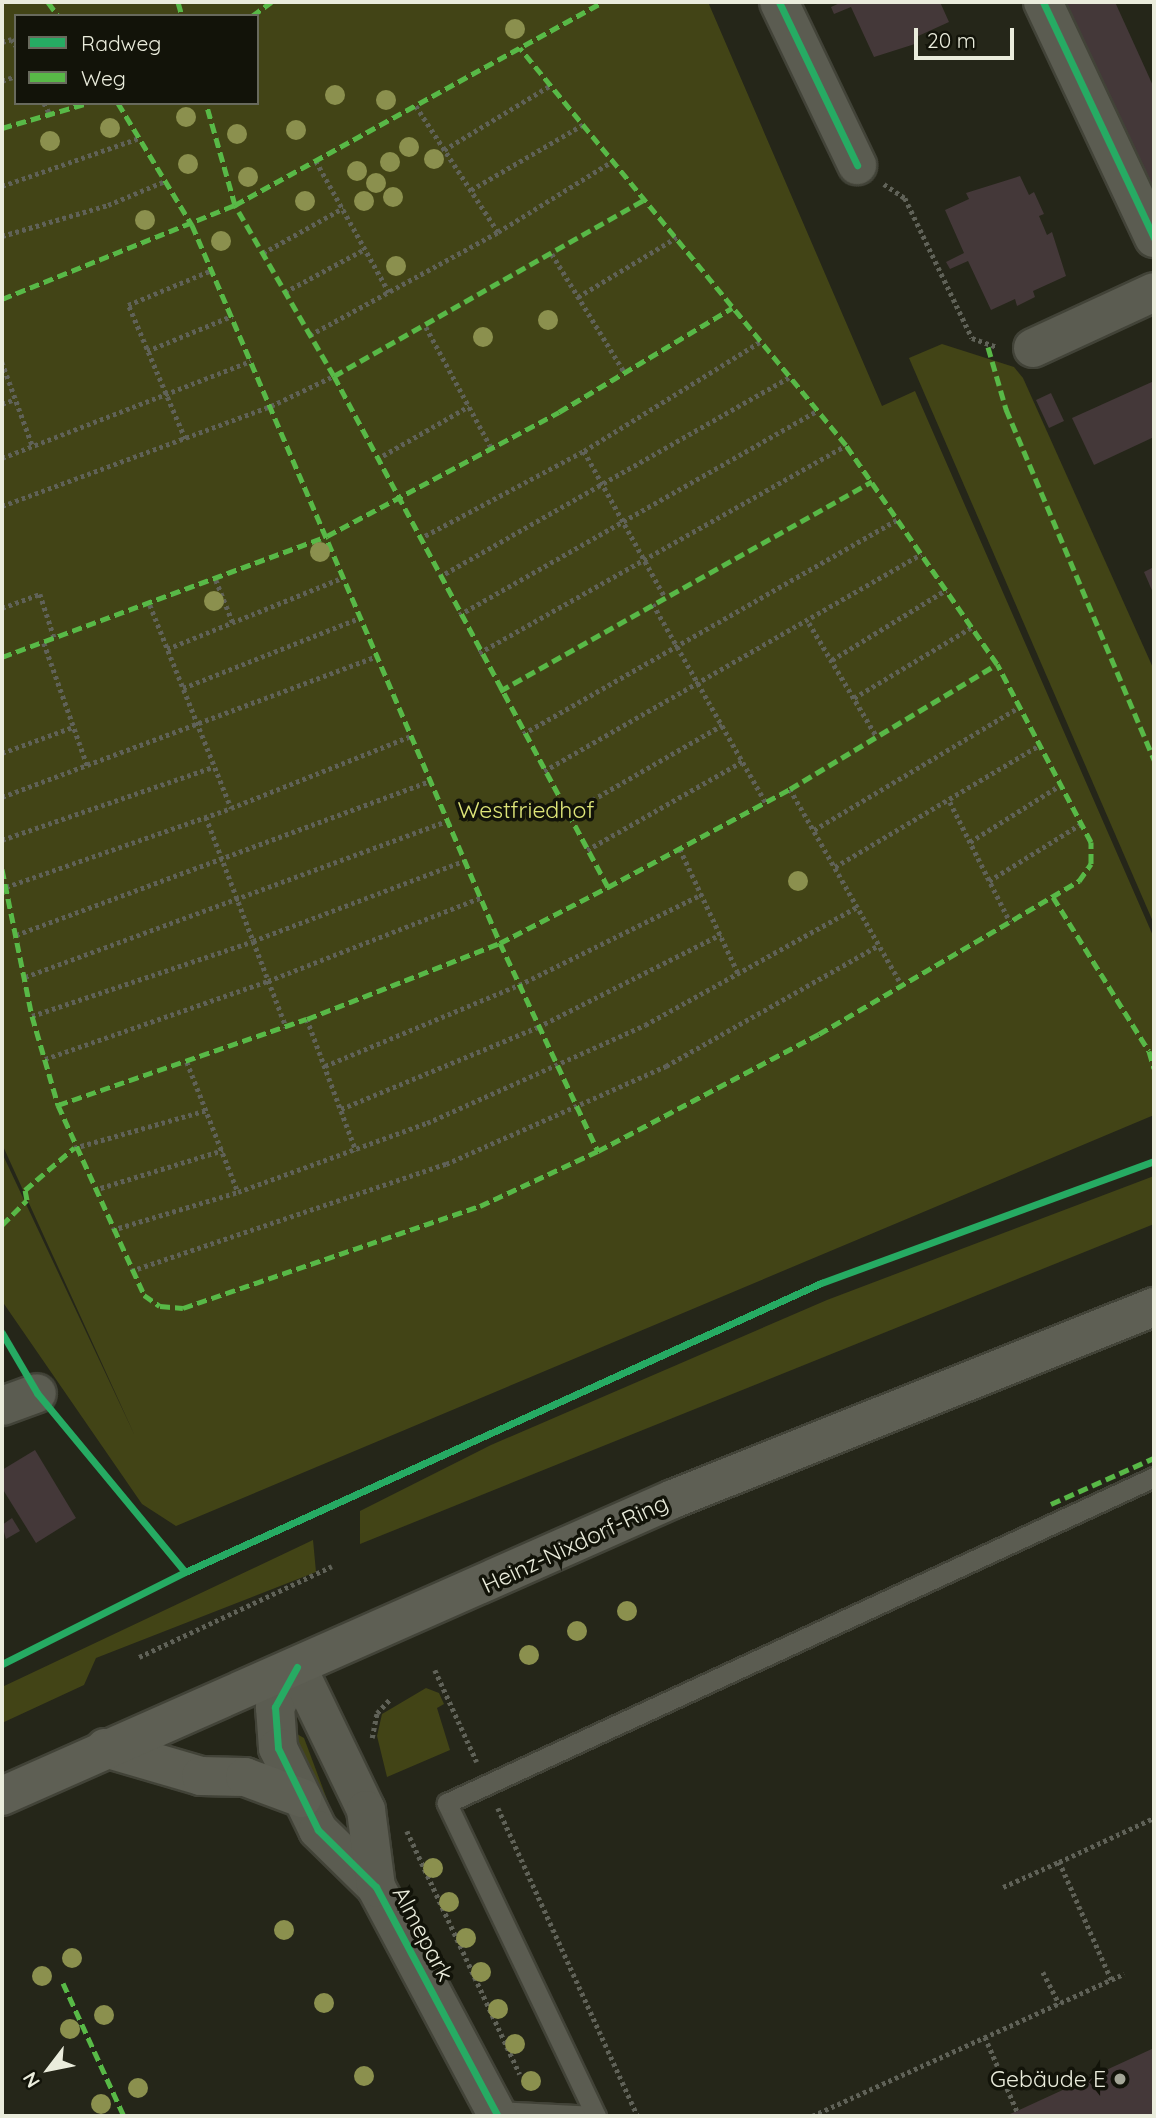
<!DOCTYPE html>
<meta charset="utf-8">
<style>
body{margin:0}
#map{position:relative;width:1156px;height:2118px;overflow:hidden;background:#252619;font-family:Quicksand,sans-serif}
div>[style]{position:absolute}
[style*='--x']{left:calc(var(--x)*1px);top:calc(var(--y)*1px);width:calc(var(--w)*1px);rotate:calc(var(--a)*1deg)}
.green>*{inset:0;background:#424416}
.building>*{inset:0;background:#443839}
.path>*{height:4.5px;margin-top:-2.25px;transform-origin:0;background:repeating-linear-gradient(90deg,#606258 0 3.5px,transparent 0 7px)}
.roads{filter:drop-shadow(2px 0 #424338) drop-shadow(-2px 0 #424338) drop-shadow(0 2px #424338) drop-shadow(0 -2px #424338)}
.lane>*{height:19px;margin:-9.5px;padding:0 9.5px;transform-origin:9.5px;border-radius:9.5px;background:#5b5c51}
.street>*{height:38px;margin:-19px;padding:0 19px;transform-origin:19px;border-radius:19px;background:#5b5c51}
.secondary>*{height:38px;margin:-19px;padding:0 19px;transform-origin:19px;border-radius:19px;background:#5e5f54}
.quiet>*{height:5px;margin-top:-2.5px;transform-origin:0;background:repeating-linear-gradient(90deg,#58b947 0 10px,transparent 0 15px)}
.cycleway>*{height:7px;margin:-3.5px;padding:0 3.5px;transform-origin:3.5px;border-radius:3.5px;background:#26ab63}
.trees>*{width:20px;height:20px;margin:-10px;border-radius:50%;background:#8b904e}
.dots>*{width:19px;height:19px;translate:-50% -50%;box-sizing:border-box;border:4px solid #121309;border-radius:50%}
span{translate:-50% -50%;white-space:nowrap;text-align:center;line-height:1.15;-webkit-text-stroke:7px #121309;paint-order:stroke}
.park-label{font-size:23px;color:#dfe679}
.street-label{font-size:23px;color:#eaecdc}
.poi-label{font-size:23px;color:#eaecdc}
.right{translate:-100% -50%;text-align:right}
.frame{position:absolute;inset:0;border:4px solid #eaecdc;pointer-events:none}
.legend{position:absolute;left:14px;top:14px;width:245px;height:91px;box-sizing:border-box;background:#121309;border:2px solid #686a5d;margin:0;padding:9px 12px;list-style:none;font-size:21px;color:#eaecdc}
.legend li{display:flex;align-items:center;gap:14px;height:35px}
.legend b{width:35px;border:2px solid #686a5d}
.north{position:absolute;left:14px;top:2034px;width:70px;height:70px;-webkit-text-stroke:5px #121309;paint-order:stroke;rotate:238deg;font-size:19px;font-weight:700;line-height:28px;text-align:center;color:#eaecdc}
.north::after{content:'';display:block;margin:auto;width:24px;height:32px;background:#eaecdc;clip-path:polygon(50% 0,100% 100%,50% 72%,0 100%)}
.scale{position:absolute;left:914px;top:28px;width:100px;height:32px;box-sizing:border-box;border:4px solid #eaecdc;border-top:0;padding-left:9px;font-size:21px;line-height:24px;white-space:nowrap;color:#eaecdc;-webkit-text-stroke:5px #121309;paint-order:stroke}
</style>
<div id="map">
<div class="green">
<i style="clip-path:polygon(evenodd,2px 2px,708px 2px,882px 406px,915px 391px,1154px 938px,1154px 1115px,176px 1526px,142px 1504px,2px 1301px,2px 1153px,135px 1436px,2px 1144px,2px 2px,16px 16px,257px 16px,257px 103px,16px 103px,16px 16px)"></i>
<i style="clip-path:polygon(942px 344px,1014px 367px,1023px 378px,1154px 670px,1154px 924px,909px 358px)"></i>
<i style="clip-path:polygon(1154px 1176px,1154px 1224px,360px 1544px,360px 1511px,491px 1445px,827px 1300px)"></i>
<i style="clip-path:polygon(313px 1540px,316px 1572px,96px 1658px,84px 1685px,2px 1723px,2px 1687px)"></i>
<i style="clip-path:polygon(426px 1688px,439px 1693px,444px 1704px,437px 1708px,450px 1750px,387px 1777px,377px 1736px,382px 1714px)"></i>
<i style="clip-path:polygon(295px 1733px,304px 1738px,337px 1826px,291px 1735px)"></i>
</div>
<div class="building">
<i style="clip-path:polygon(842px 2px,940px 2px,949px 22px,916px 37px,918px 43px,874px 57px,851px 7px,834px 14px,831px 7px)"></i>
<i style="clip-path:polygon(1061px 2px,1115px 2px,1145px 68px,1154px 88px,1154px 207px)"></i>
<i style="clip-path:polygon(1020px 176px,1029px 195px,1034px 192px,1044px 214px,1039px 216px,1047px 235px,1052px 232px,1066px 276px,1033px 291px,1035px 297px,1017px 306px,1015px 299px,991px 310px,968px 261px,950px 269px,946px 262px,964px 253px,945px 210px,969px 199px,966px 193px)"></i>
<i style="clip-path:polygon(1154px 381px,1154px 437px,1094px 465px,1072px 418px)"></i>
<i style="clip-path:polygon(1051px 393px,1064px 421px,1049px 428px,1036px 400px)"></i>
<i style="clip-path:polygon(1154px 567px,1154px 595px,1144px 572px)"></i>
<i style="clip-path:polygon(35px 1450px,76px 1518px,36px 1543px,2px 1488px,2px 1470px)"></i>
<i style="clip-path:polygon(12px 1518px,20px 1531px,6px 1539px,2px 1525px)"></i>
<i style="clip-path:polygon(1154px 2048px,1154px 2116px,1005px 2116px,1017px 2111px)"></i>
</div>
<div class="path">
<i style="--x:2;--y:42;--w:10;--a:-17"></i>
<i style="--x:12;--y:39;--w:8;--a:60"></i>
<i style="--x:2;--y:81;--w:15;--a:-20"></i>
<i style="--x:44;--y:103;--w:15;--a:62"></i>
<i style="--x:416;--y:106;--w:150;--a:56.9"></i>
<i style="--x:444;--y:150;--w:125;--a:-31.3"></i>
<i style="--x:316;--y:161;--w:150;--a:60.9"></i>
<i style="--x:884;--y:184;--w:25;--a:34"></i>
<i style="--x:905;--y:198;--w:155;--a:64.4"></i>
<i style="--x:972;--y:338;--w:27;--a:20"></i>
<i style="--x:2;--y:186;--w:145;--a:-19.3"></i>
<i style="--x:471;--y:190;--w:131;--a:-30.3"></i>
<i style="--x:2;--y:236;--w:110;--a:-16.3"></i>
<i style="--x:108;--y:205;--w:62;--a:-22.8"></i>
<i style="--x:263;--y:253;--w:92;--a:-29.4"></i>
<i style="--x:552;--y:254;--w:140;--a:58.5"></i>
<i style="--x:285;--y:292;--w:91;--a:-28.3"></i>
<i style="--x:578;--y:297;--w:116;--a:-31.2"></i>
<i style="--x:426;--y:327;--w:139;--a:61.6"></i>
<i style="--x:310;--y:335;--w:214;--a:-28.7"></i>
<i style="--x:498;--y:232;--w:137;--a:-31.8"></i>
<i style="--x:147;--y:351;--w:92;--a:-22.4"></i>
<i style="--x:2;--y:362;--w:90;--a:70"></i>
<i style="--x:2;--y:404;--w:14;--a:-21"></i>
<i style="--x:185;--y:439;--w:146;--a:-113"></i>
<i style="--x:128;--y:305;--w:91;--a:-22.6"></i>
<i style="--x:584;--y:451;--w:167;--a:61"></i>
<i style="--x:2;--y:458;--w:267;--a:-21.3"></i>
<i style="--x:377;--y:459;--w:106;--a:-29.9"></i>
<i style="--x:2;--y:506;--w:287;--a:-20.4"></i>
<i style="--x:271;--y:406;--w:70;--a:-25.5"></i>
<i style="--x:419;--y:539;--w:187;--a:-28.1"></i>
<i style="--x:584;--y:451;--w:207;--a:-31.8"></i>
<i style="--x:439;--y:577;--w:403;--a:-29.7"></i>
<i style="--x:216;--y:580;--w:46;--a:68.4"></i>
<i style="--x:653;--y:604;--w:229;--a:60.4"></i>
<i style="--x:150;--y:605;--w:219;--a:68.2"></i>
<i style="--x:2;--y:608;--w:40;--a:-20.2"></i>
<i style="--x:40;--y:594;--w:48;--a:71.9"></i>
<i style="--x:459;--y:615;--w:412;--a:-29.7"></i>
<i style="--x:809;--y:623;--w:133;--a:59.2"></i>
<i style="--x:44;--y:643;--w:132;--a:70.5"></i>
<i style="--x:167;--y:649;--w:191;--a:-22.1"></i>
<i style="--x:479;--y:653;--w:422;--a:-29.5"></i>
<i style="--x:832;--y:660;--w:134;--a:-31.6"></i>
<i style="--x:183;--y:688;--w:193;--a:-21.6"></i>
<i style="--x:854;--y:698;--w:138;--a:-31"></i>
<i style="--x:523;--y:734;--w:432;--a:-29.8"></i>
<i style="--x:2;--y:753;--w:76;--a:-20.1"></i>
<i style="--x:544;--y:771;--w:435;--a:-29.9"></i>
<i style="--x:790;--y:789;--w:226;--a:60.3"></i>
<i style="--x:2;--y:797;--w:402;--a:-20.6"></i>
<i style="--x:950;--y:802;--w:134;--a:63.4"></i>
<i style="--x:568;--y:814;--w:178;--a:-30"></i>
<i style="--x:206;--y:817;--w:225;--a:69.1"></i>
<i style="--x:814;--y:830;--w:241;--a:-30.9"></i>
<i style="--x:2;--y:840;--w:223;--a:-19.1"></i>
<i style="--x:970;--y:842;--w:109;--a:-32.2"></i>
<i style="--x:680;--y:849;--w:139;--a:64.9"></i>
<i style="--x:587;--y:850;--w:180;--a:-29.7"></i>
<i style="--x:835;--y:867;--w:240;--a:-30.8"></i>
<i style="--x:989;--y:881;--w:110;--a:-31.9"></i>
<i style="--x:6;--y:887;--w:238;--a:-19.3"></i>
<i style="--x:231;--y:808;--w:194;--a:-21.8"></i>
<i style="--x:16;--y:935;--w:442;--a:-20.4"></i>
<i style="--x:25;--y:977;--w:450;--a:-20.3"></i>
<i style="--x:32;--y:1016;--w:233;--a:-18.7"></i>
<i style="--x:253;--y:941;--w:226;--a:-20.8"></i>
<i style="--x:307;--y:1019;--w:141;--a:69.6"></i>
<i style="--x:45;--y:1059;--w:236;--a:-19.3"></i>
<i style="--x:268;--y:981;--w:228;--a:-21.4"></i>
<i style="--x:187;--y:1062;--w:140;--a:68.6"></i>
<i style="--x:325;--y:1066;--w:210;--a:-22.7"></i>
<i style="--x:519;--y:985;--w:204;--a:-26.4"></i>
<i style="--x:341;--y:1109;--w:213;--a:-22.6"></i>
<i style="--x:538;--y:1027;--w:205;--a:-26.9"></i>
<i style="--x:74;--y:1148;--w:138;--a:-15.9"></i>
<i style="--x:94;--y:1190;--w:135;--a:-17.2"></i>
<i style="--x:112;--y:1230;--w:132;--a:-16.8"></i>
<i style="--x:238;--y:1192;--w:201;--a:-20.1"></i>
<i style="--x:427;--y:1123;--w:239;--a:-24.2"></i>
<i style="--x:645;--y:1025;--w:243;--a:-29.1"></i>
<i style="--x:131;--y:1271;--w:333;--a:-18.8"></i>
<i style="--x:446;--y:1164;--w:241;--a:-24"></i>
<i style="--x:666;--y:1066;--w:245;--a:-29.6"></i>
<i style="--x:139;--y:1657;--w:213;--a:-25.2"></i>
<i style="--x:435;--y:1670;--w:101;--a:65.5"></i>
<i style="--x:372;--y:1738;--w:25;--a:-79"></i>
<i style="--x:377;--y:1713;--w:18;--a:-47"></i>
<i style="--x:498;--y:1808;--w:338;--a:65.6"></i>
<i style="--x:407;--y:1831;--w:268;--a:65.1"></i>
<i style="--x:1003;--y:1887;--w:61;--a:-24.1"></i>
<i style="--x:1043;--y:1972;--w:36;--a:63"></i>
<i style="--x:1111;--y:1980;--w:129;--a:-113.8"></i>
<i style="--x:1059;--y:1862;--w:105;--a:-24.9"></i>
<i style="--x:985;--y:2037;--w:81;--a:66.6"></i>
<i style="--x:812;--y:2116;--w:343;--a:-24.5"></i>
</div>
<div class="roads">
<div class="lane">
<i style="--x:495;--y:2111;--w:101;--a:2.8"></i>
<i style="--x:596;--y:2116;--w:347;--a:-115.5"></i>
<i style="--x:447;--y:1803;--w:779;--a:-24.75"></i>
</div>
<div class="street">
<i style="--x:779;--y:2;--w:181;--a:64.4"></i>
<i style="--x:1043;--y:2;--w:261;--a:64.8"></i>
<i style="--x:1033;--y:348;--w:133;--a:-24.8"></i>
<i style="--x:2;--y:1406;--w:37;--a:-20"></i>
<i style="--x:297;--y:1667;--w:46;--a:118.8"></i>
<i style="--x:275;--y:1707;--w:41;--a:85.8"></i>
<i style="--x:278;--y:1748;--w:91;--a:64"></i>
<i style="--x:318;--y:1830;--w:81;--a:44.5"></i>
<i style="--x:376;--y:1887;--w:259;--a:62"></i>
<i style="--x:297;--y:1667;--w:159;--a:64.2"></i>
<i style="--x:366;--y:1810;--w:78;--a:82.6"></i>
</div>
<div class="secondary">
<i style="--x:105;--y:1748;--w:100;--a:16.3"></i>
<i style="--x:201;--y:1776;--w:44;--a:1.3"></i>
<i style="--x:245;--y:1777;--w:61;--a:20.2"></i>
<i style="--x:2;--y:1796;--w:734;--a:-23.88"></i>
<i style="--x:673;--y:1499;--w:518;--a:-21.76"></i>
</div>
</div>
<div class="quiet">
<i style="--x:48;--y:2;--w:17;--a:54"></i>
<i style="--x:178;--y:2;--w:15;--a:74"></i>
<i style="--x:252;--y:16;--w:24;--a:-36"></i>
<i style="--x:118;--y:103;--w:143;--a:58.8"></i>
<i style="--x:192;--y:225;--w:781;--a:66.78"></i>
<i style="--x:500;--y:943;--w:230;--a:64.8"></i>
<i style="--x:598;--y:1151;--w:250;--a:-27.9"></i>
<i style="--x:819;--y:1034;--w:302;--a:-30.5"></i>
<i style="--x:1079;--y:881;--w:21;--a:-55"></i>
<i style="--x:1091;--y:864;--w:22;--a:-90"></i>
<i style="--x:1091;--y:842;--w:201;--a:-117.8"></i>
<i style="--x:997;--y:664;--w:266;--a:-124.6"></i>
<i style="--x:846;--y:445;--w:514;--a:-129.39"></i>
<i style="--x:2;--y:128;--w:90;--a:-16.2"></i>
<i style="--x:2;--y:299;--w:251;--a:-22"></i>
<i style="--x:235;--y:205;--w:420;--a:-28.9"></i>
<i style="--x:988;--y:347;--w:65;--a:73.8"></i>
<i style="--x:1006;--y:409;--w:381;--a:67.1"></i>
<i style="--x:334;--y:376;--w:360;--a:-29.6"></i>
<i style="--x:2;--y:657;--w:347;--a:-20.4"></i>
<i style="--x:327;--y:536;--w:263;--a:-28.1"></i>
<i style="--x:559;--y:412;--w:202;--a:-31"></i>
<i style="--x:500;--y:691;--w:427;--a:-29.4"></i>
<i style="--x:2;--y:869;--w:150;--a:78.5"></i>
<i style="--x:32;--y:1016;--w:93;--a:73.7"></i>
<i style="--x:58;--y:1105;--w:263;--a:-19.1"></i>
<i style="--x:307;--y:1019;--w:207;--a:-21.5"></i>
<i style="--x:500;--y:943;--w:122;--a:-27.4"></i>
<i style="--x:608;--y:887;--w:580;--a:-118.2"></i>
<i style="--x:334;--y:376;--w:198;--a:-120.1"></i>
<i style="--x:235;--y:205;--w:106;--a:-105.9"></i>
<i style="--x:608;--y:887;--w:207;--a:-28.3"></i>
<i style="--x:790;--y:789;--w:242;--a:-31.1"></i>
<i style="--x:1053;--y:897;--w:181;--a:58.1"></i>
<i style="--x:1149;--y:1051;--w:18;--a:74"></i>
<i style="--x:58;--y:1105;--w:209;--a:65.6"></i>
<i style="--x:144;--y:1295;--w:19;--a:35"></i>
<i style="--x:160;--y:1306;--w:23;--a:5"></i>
<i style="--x:183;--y:1308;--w:314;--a:-19"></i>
<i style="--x:480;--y:1206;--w:130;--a:-25"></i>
<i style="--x:2;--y:1225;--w:35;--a:-45"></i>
<i style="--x:27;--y:1200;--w:10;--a:-101"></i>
<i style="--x:25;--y:1190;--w:65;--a:-40.6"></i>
<i style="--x:1051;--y:1504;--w:113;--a:-24.1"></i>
<i style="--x:63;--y:1983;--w:146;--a:65.4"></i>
</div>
<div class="cycleway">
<i style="--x:779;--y:2;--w:181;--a:64.4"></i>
<i style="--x:1043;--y:2;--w:261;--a:64.8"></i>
<i style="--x:2;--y:1333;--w:69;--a:59.7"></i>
<i style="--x:37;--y:1393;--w:232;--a:50.4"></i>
<i style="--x:2;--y:1664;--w:205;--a:-26.7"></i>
<i style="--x:185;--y:1572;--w:699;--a:-24.44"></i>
<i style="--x:821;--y:1283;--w:355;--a:-20.1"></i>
<i style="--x:297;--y:1667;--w:46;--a:118.8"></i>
<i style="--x:275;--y:1707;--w:41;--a:85.8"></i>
<i style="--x:278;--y:1748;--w:91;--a:64"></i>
<i style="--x:318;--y:1830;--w:81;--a:44.5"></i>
<i style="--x:376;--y:1887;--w:259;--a:62"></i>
</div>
<div class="trees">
<i style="left:515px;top:29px"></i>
<i style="left:335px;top:95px"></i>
<i style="left:386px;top:100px"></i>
<i style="left:186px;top:117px"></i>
<i style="left:110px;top:128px"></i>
<i style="left:296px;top:130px"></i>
<i style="left:237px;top:134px"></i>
<i style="left:50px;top:141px"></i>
<i style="left:409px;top:147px"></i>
<i style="left:434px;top:159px"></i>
<i style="left:390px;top:162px"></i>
<i style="left:188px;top:164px"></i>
<i style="left:357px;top:171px"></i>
<i style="left:248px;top:177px"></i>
<i style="left:376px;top:183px"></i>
<i style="left:393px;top:197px"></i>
<i style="left:305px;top:201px"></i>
<i style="left:364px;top:201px"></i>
<i style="left:145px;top:220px"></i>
<i style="left:221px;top:241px"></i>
<i style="left:396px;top:266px"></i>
<i style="left:548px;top:320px"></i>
<i style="left:483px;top:337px"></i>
<i style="left:320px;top:552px"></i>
<i style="left:214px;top:601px"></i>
<i style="left:798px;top:881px"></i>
<i style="left:627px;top:1611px"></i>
<i style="left:577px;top:1631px"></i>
<i style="left:529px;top:1655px"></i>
<i style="left:433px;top:1868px"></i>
<i style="left:449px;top:1902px"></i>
<i style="left:284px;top:1930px"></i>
<i style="left:466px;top:1938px"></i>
<i style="left:72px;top:1958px"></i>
<i style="left:481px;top:1972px"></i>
<i style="left:42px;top:1976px"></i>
<i style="left:324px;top:2003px"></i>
<i style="left:498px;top:2009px"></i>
<i style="left:104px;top:2015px"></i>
<i style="left:70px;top:2029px"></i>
<i style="left:515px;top:2044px"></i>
<i style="left:364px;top:2076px"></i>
<i style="left:531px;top:2081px"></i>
<i style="left:138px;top:2088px"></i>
<i style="left:101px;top:2104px"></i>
</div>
<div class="dots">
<i style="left:1120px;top:2079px;background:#a5a798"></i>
</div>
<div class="park-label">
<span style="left:526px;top:810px">Westfriedhof</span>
</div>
<div class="street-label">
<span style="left:575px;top:1544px;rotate:-25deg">Heinz-Nixdorf-Ring</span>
<span style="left:423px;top:1934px;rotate:62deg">Almepark</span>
</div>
<div class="poi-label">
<span class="right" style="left:1106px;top:2079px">Gebäude E</span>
</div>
<div class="frame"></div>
<ul class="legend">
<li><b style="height:9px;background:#26ab63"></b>Radweg</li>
<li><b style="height:9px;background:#58b947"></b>Weg</li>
</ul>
<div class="north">N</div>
<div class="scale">20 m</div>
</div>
